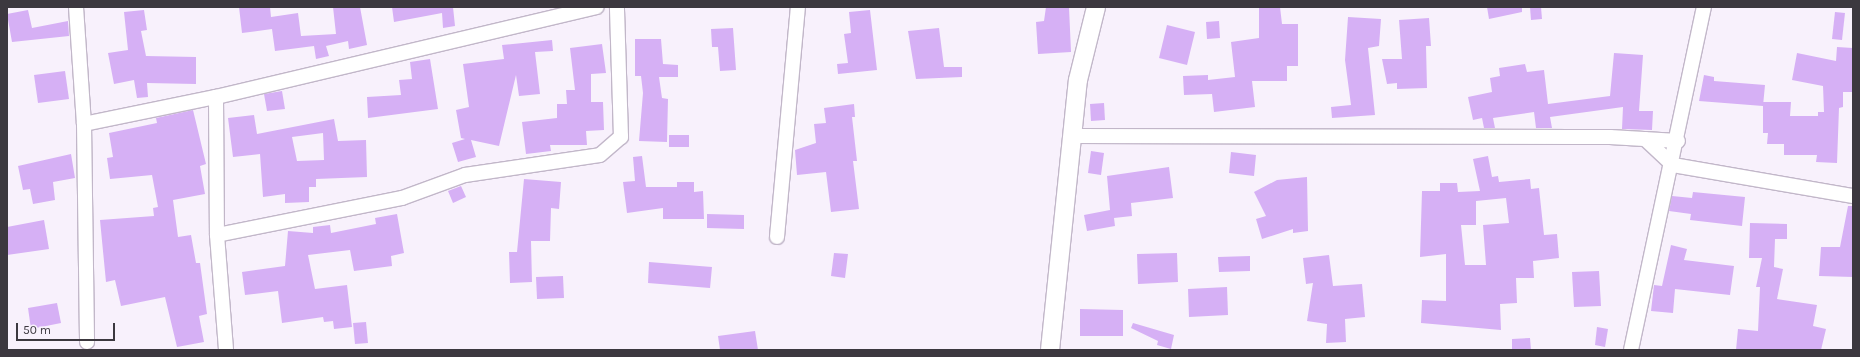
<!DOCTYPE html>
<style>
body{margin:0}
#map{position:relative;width:1860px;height:357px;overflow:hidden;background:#f8f1fc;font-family:Karla,sans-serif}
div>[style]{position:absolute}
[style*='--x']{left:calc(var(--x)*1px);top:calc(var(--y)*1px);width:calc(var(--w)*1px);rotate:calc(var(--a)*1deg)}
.building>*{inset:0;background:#d6b0f5}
.roads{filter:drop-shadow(1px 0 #c2b7c9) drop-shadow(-1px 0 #c2b7c9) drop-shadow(0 1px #c2b7c9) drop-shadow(0 -1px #c2b7c9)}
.minor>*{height:14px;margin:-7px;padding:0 7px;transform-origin:7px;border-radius:7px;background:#fff}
.tertiary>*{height:18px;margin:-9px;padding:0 9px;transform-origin:9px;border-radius:9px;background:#fff}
span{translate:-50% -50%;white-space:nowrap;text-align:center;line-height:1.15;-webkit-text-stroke:3px #f8f1fc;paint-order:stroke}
.frame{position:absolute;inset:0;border:8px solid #3c383f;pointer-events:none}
.scale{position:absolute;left:16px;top:323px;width:99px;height:18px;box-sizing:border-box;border:2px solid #3c383f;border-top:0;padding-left:5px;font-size:12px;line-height:14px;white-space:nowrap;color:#3c383f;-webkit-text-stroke:3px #f8f1fc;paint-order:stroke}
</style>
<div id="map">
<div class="building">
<i style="clip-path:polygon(239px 7px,270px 7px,271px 17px,298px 13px,301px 36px,336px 34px,333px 7px,360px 7px,367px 45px,349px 49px,348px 41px,326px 46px,329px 56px,316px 59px,314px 46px,275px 51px,272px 29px,242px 33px)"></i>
<i style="clip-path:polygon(392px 7px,453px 7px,455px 26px,443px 28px,442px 13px,394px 22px)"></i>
<i style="clip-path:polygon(1046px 7px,1069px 7px,1071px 52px,1038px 54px,1036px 22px,1044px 21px)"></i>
<i style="clip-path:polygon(1259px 7px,1280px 7px,1282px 24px,1298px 24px,1298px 66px,1287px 66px,1287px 81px,1252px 81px,1255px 107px,1214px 112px,1212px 94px,1184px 95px,1183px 76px,1208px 75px,1208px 80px,1235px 77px,1231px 42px,1259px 38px)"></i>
<i style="clip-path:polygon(1487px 7px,1522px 7px,1522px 12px,1489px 19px)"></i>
<i style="clip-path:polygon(1530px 7px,1541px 7px,1542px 19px,1531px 20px)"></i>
<i style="clip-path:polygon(28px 10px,32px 28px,68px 21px,69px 36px,12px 42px,7px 14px)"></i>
<i style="clip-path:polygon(144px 10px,147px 30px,141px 31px,146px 56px,196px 57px,196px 84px,147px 83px,148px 97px,137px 98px,134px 80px,114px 84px,108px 53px,128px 50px,124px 12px)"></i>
<i style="clip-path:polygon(870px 10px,877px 70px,838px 74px,837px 64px,848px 63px,844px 34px,851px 33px,849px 12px)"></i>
<i style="clip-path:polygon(1835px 12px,1845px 13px,1842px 40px,1832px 39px)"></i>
<i style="clip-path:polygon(1348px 17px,1381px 19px,1379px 46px,1368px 48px,1375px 115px,1332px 118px,1331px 107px,1351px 105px,1345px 60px)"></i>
<i style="clip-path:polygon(1429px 18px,1431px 46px,1426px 46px,1427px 88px,1397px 89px,1397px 83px,1387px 84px,1382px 59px,1402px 59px,1399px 20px)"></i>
<i style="clip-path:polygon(1219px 21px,1220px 38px,1207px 39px,1206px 22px)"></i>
<i style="clip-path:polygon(1167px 25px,1195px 32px,1187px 65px,1159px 58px)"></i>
<i style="clip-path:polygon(733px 28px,736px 70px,720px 71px,718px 47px,712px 47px,711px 29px)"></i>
<i style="clip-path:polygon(939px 28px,944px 67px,962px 67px,962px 77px,916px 79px,908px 31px)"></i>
<i style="clip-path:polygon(635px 39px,661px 39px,663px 64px,678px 65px,678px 77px,659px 77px,662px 98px,668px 99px,667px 142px,639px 141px,643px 93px,641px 76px,635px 76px)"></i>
<i style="clip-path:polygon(552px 40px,553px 51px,535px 52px,540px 94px,519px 96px,516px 75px,499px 146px,471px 140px,476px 157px,458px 162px,452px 143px,465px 139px,461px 138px,456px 110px,469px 107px,463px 64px,504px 59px,502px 45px)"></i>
<i style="clip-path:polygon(602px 44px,606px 73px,591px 74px,591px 102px,603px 102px,604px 130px,586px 131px,587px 145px,550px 145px,551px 151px,526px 154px,522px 122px,557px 118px,557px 104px,567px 104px,566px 90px,575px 90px,570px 48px)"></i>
<i style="clip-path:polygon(1837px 47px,1853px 48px,1853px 92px,1843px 92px,1843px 107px,1839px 108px,1837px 163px,1816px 162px,1817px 155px,1784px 155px,1784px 144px,1767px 144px,1768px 133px,1763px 133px,1763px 102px,1791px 102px,1790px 116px,1818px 116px,1818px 112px,1824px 112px,1823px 86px,1792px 80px,1797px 53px,1836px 61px)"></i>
<i style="clip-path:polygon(1614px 53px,1643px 55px,1639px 111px,1653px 111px,1652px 130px,1622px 129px,1623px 107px,1550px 117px,1552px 128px,1536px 128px,1534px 112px,1493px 118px,1495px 128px,1484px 128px,1482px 118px,1473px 120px,1468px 97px,1492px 92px,1490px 78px,1500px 76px,1499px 68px,1525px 64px,1527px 72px,1544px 70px,1548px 104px,1610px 96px)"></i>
<i style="clip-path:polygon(430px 59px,438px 109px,368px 118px,367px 97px,401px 95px,399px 80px,412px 79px,410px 62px)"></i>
<i style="clip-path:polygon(65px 71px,69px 99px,38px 103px,34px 75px)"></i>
<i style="clip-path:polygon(1704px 75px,1714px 77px,1714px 81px,1765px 85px,1763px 106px,1699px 101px)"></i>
<i style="clip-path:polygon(282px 91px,285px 109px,267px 111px,264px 94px)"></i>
<i style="clip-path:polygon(1104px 103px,1105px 120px,1091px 121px,1090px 104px)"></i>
<i style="clip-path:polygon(854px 104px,855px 117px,852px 117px,857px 161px,853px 161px,859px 209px,831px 212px,826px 172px,797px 175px,795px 150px,816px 143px,814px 124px,826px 123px,824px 108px)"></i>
<i style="clip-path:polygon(193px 110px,206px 164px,200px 166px,205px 194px,173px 200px,178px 237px,191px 235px,196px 263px,200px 263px,207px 314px,199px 316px,204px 342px,177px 347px,165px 297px,121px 306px,115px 280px,106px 282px,100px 220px,154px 216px,153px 208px,158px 207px,152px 175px,110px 179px,107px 158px,113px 157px,109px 133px,157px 123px,156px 118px)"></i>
<i style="clip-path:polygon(evenodd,254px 115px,257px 134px,334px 119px,338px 141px,366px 140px,367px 177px,316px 179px,316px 187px,309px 187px,309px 202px,285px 203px,285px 194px,263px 197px,260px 154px,233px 157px,228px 118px,254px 115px,323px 133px,324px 160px,297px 161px,292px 137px,323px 133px)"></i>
<i style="clip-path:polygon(669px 135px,689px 135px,689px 147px,669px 147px)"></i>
<i style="clip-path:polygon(1091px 151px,1104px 153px,1101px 175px,1088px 173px)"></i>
<i style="clip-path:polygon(1231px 152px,1256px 155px,1254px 176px,1229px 173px)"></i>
<i style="clip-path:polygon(71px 154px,75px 178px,53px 182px,55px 200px,33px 204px,30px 189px,23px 190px,18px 166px)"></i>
<i style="clip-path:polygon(642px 156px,646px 187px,677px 187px,677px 182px,694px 182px,694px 192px,703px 191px,704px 219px,663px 219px,663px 208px,627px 213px,623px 182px,635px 181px,633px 157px)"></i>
<i style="clip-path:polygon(evenodd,1488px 156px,1492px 177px,1498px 176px,1499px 182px,1530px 179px,1531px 189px,1539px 188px,1544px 235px,1557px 234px,1559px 258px,1533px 261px,1534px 278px,1516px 278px,1517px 303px,1500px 304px,1501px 330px,1421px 323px,1422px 300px,1446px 301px,1446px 254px,1420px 257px,1422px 191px,1440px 191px,1440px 183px,1457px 183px,1458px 192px,1480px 191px,1473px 159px,1488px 156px,1506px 198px,1509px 223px,1483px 225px,1486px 265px,1465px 265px,1461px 225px,1476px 225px,1476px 201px,1506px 198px)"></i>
<i style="clip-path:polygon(1169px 167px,1173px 198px,1131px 203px,1132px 216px,1114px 218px,1115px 226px,1087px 231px,1084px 215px,1110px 210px,1107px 176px)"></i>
<i style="clip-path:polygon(1307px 177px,1308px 231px,1293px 233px,1293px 229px,1262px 239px,1256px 219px,1266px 216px,1254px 192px,1277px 180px)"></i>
<i style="clip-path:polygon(524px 179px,561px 182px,559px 209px,551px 208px,550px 241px,531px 241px,532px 282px,510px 283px,509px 252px,517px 252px)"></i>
<i style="clip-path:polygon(461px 186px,466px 197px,453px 203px,448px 191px)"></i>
<i style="clip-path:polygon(1693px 192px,1745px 197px,1742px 226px,1690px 220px,1691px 214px,1669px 211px,1672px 196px,1692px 198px)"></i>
<i style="clip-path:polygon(1848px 206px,1853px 206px,1853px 277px,1819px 276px,1821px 247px,1840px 247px)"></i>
<i style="clip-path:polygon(397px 214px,404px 253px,391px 256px,392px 266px,354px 271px,350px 250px,308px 255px,315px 289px,347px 285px,352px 327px,334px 329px,333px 321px,324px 322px,323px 317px,282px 323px,278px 291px,245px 295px,242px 272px,285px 266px,288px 231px,313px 233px,313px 227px,330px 225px,331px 233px,376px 224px,375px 218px)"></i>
<i style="clip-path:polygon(707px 214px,744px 215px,744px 229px,707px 228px)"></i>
<i style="clip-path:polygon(44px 220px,49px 249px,7px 255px,7px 227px)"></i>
<i style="clip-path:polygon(1750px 223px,1787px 224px,1787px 239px,1775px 239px,1774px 267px,1783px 269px,1777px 299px,1817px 305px,1813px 326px,1826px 329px,1821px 350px,1736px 350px,1738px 329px,1758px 331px,1760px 287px,1756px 287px,1762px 258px,1749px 258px)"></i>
<i style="clip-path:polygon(1671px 245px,1687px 249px,1684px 260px,1734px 266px,1730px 295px,1675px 289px,1673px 313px,1651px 311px,1654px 285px,1662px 286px)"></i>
<i style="clip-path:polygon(834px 253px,848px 254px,845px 278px,831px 276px)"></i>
<i style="clip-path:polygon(1177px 253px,1178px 282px,1138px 284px,1137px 254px)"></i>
<i style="clip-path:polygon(1329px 255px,1333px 286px,1362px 284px,1365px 317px,1345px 319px,1346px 342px,1326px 343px,1327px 324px,1307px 321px,1313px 283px,1306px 284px,1303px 258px)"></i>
<i style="clip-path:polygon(1250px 256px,1250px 271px,1219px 272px,1218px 257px)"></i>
<i style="clip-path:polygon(649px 262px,712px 267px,710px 288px,648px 283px)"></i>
<i style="clip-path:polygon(1599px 271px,1601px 306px,1574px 307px,1572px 272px)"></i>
<i style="clip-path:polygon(563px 276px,564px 298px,537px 299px,536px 277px)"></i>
<i style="clip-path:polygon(1227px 287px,1228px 315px,1189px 317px,1188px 289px)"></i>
<i style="clip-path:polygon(57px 303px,61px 323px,31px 329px,28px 308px)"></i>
<i style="clip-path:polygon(1080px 309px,1123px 310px,1123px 336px,1080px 336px)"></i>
<i style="clip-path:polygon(366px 322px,368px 343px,355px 344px,353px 323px)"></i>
<i style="clip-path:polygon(1133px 323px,1174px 335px,1171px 349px,1157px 345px,1158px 341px,1131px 328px)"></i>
<i style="clip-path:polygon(1597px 327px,1608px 329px,1605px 347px,1595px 345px)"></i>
<i style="clip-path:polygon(755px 331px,758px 350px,720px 350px,718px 336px)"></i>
<i style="clip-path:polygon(1530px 338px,1531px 350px,1512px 350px,1512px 339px)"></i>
</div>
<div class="roads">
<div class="minor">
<i style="--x:76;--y:7;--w:117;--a:86.1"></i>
<i style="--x:84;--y:124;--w:218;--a:89.2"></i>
<i style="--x:216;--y:97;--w:138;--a:89.6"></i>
<i style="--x:217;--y:235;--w:115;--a:85.5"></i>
<i style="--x:84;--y:124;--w:135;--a:-11.6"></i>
<i style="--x:216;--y:97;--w:391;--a:-13.3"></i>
<i style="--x:1073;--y:136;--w:537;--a:0.11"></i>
<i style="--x:1610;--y:137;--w:68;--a:3.4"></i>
<i style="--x:1645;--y:139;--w:38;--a:43"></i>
<i style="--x:1673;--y:165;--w:183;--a:9.8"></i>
<i style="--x:217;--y:235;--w:189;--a:-11.3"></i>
<i style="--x:402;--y:198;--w:67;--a:-20.1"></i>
<i style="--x:465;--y:175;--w:136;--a:-8.4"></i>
<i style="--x:600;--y:155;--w:28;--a:-41"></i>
<i style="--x:621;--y:137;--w:130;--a:-91.8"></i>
<i style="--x:777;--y:237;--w:231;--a:-84.8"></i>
<i style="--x:1631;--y:350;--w:351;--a:-78"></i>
</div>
<div class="tertiary">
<i style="--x:1050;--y:350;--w:271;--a:-84.1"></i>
<i style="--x:1078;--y:80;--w:75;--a:-76.1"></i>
</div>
</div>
<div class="frame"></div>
<div class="scale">50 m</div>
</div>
